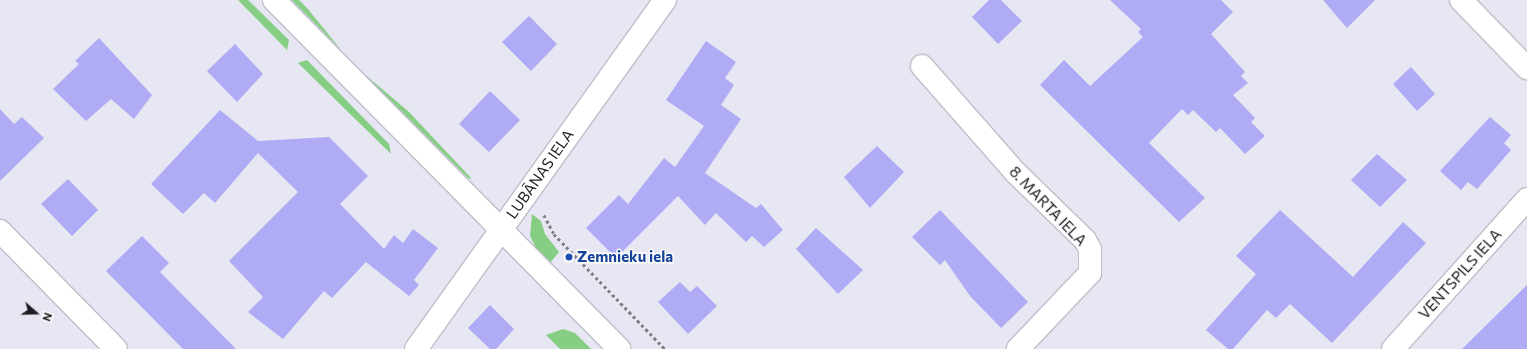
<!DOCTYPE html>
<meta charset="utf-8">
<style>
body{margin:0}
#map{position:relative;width:1527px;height:349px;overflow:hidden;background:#e7e7f3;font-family:Commissioner,sans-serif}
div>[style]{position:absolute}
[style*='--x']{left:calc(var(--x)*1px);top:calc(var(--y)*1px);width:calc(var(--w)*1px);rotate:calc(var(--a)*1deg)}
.green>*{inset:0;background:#87ce85}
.building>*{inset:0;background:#afabf4}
.path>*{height:2.5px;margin-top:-1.25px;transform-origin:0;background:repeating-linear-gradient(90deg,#7e7e86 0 3px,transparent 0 6px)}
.roads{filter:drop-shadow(1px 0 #bfbfcb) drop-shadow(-1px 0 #bfbfcb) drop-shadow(0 1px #bfbfcb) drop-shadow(0 -1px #bfbfcb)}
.minor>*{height:22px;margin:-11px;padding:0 11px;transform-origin:11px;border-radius:11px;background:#fff}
.dots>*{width:11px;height:11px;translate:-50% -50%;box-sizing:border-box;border:2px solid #fff;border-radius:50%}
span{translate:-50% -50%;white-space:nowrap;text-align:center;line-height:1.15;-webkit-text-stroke:3px #fff;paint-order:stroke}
.street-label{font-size:15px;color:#1e1e22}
.transit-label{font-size:15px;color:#164399;font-weight:700}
.left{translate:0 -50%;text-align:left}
.north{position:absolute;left:16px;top:293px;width:40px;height:40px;-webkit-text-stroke:3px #fff;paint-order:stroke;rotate:110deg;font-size:11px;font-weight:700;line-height:16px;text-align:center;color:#1e1e22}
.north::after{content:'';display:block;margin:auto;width:14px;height:18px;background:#1e1e22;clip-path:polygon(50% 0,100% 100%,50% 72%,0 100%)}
</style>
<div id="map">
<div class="green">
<i style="clip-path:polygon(238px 0,248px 0,289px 40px,287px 50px)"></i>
<i style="clip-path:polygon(292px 0,299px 0,307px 8px,342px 51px)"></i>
<i style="clip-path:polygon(307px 60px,389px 144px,391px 154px,298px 63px)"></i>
<i style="clip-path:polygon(362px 72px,409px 112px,472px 179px,468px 178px)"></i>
<i style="clip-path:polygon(532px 214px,541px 221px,545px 234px,559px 252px,550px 263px,536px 248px,530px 236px)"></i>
<i style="clip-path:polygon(563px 329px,575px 333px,591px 349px,560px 349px,546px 335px)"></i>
</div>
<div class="building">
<i style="clip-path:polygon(989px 0,1001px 0,1022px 21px,998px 44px,972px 17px)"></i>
<i style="clip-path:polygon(1110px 0,1221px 0,1233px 12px,1211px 34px,1245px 72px,1241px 76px,1248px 83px,1233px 95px,1255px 118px,1251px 122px,1265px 136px,1245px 154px,1220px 128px,1216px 132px,1193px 110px,1188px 115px,1182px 109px,1149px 143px,1205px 198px,1179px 222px,1040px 85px,1064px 60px,1090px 86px,1143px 37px,1138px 32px,1141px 29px)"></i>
<i style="clip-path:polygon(1323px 0,1375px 0,1347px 28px)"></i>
<i style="clip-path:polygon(529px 16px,557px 44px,531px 71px,502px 42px)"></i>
<i style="clip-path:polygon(99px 38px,152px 95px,134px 119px,111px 99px,86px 121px,53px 89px,79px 64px,75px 61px)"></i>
<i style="clip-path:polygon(706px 41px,736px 62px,725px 78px,734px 85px,721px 105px,741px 119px,705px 173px,756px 208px,761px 204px,783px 230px,764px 247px,752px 236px,746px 242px,716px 213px,705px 225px,678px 196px,616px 258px,586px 228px,619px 195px,628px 204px,664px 158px,675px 167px,704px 126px,666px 100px)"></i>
<i style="clip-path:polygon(235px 44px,263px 74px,237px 102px,207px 71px)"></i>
<i style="clip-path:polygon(1411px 67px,1435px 94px,1417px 111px,1393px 84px)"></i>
<i style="clip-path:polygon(490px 91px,520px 120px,489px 152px,459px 124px)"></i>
<i style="clip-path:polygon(0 109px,14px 124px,22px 117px,44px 138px,0 181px)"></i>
<i style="clip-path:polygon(220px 110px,258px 141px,329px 137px,368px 176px,340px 204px,384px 249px,394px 235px,403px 243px,413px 229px,438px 248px,414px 280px,419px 285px,409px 296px,366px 262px,332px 298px,324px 291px,283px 339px,248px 312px,263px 297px,229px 261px,298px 192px,258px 153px,215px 203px,204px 193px,183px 214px,151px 184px)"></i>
<i style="clip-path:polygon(1490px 117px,1511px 135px,1504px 143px,1511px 150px,1477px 189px,1468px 182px,1461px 190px,1440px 171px)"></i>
<i style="clip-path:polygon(877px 146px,904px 172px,870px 208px,844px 177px)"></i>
<i style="clip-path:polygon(1377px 154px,1407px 180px,1380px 207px,1351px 180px)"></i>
<i style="clip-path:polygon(68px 179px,98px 210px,72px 236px,41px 204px)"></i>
<i style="clip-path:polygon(940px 210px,1028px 302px,1001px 328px,970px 296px,945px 260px,940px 265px,912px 237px)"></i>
<i style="clip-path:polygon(1280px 210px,1353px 277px,1403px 222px,1426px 243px,1332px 343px,1290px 304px,1276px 318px,1267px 310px,1233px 349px,1228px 349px,1206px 330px,1256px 274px,1236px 256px)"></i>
<i style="clip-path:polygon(816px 228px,863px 270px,838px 294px,796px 249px)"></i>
<i style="clip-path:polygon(142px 236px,169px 263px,160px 272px,236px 349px,183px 349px,106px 271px)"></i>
<i style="clip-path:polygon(680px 282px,690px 292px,697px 286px,717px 306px,688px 334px,658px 302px)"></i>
<i style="clip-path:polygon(1527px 285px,1527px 349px,1462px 349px)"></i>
<i style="clip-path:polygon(490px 305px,514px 329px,496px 349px,490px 349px,468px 328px)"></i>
</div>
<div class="path">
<i style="--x:544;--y:215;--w:21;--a:62"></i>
<i style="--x:554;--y:234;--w:160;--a:46"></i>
</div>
<div class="roads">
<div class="minor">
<i style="--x:274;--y:0;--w:491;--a:45.3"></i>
<i style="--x:1461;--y:0;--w:95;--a:45.9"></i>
<i style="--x:922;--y:66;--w:142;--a:48.7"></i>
<i style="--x:1016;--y:173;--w:96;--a:44.2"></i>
<i style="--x:1085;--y:240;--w:10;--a:61"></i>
<i style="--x:1090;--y:249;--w:24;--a:90"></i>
<i style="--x:1090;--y:273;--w:105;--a:133.5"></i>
<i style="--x:0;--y:231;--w:165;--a:45.5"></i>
<i style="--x:416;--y:349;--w:429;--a:-54.5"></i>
<i style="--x:1393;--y:349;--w:201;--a:-48.2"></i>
</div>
</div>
<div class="dots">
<i style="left:569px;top:257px;background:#1a4fb4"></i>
</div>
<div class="street-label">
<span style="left:540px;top:174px;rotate:-55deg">LUBĀNAS IELA</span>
<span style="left:1048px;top:206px;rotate:46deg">8. MARTA IELA</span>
<span style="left:1460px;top:274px;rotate:-48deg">VENTSPILS IELA</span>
</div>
<div class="transit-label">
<span class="left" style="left:577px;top:257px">Zemnieku iela</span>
</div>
<div class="north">N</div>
</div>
